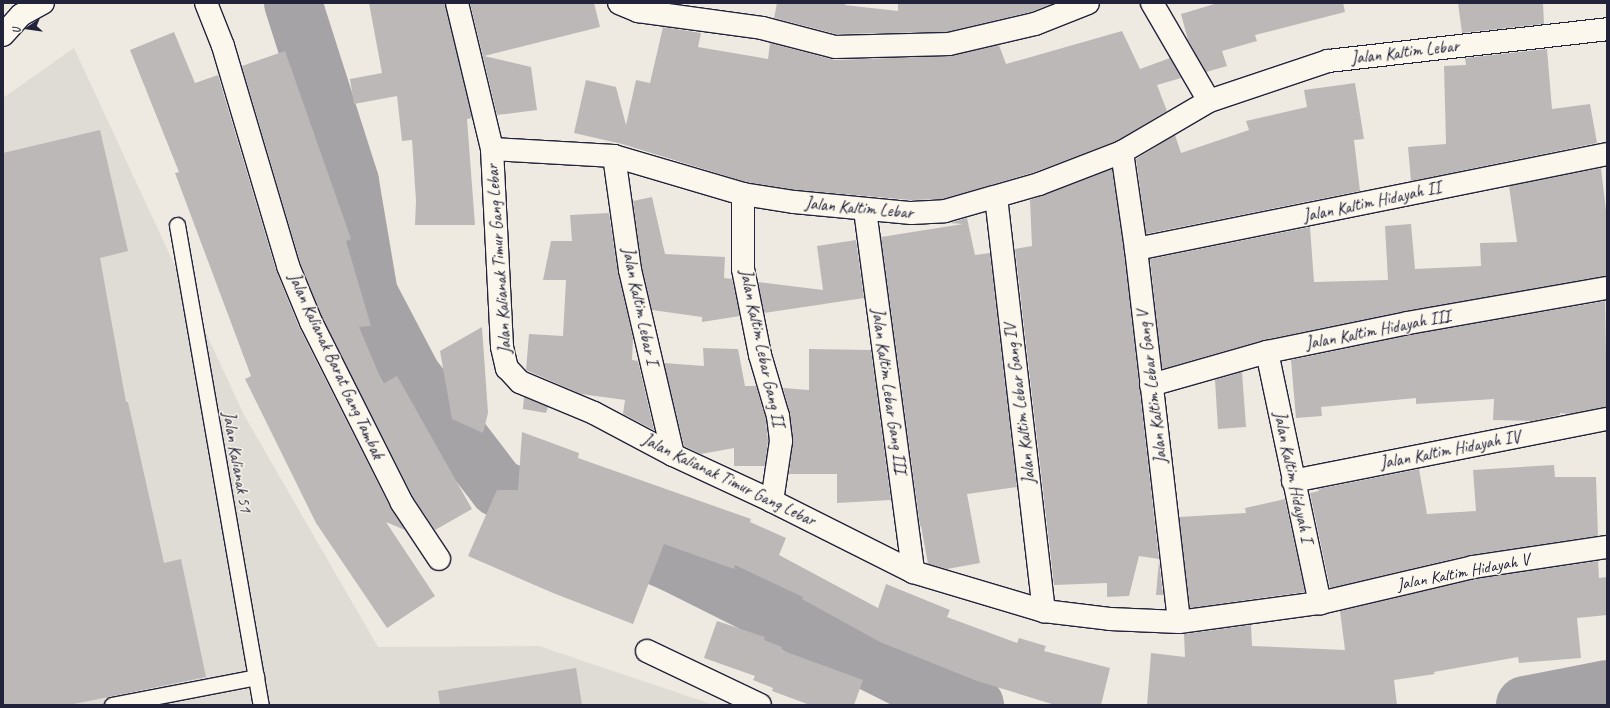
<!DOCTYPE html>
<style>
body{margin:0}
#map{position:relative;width:1610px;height:708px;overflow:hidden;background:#eeeae2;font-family:Caveat,sans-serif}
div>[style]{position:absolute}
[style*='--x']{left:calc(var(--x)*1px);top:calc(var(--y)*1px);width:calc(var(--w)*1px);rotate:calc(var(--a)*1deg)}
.built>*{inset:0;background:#dfdbd5}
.river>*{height:58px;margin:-29px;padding:0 29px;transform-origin:29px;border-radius:29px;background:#a6a3a7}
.building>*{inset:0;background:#bcb8b8}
.roads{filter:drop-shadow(1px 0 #22223b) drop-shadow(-1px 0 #22223b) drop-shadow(0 1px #22223b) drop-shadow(0 -1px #22223b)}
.service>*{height:15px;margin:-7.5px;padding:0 7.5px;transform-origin:7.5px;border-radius:7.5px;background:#fbf7ec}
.minor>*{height:22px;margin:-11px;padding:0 11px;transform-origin:11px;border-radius:11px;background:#fbf7ec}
span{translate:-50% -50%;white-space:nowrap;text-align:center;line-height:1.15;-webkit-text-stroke:3px #fbf7ec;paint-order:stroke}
.street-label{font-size:17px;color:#22223b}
.frame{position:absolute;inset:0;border:4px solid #22223b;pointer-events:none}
.north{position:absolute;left:8px;top:8px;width:40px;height:40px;-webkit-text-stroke:3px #fbf7ec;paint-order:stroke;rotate:257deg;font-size:11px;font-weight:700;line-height:16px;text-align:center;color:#22223b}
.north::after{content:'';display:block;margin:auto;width:14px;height:18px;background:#22223b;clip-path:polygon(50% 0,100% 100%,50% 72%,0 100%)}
</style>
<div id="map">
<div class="built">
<i style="clip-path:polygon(74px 48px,244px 415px,378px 647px,539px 646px,714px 705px,3px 705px,3px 98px)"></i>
</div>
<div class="river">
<i style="--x:293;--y:3;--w:188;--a:72.3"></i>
<i style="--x:350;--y:182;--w:114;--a:80.4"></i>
<i style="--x:369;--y:294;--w:93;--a:62.3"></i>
<i style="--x:412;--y:376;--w:141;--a:52.5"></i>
<i style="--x:498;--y:488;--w:193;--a:23.2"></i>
<i style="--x:675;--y:564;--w:286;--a:26.6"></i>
<i style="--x:931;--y:692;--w:46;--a:16.5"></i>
<i style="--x:1525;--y:705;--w:84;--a:-11"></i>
</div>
<div class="building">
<i style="clip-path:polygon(369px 3px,445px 3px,472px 118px,467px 119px,475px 225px,415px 225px,416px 201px,412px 140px,402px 141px,397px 96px,354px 104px,350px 79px,382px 73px)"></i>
<i style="clip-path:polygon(470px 3px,594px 3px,600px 27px,484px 56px,531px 67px,537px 110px,497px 115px)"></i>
<i style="clip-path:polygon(777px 3px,846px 3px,845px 5px,898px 11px,898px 3px,1054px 3px,1031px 12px,947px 32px,836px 34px,774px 18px)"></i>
<i style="clip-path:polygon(1218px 3px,1343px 3px,1345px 12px,1255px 35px,1257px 41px,1222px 51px,1227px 66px,1206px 72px,1188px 40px,1181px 14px)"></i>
<i style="clip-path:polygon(1458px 3px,1543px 3px,1544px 24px,1462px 33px)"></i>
<i style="clip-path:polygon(663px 27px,701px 33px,698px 47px,768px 59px,770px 43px,835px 60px,949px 56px,999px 45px,1006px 64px,1122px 31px,1140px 69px,1170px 58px,1181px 78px,1157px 85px,1167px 111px,1117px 141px,1035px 172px,943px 199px,911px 200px,796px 190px,746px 182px,622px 144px,574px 133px,586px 80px,616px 87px,626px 125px,636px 80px,650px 83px)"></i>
<i style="clip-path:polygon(174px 32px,195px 83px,218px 75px,276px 270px,299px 327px,391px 509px,405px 530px,386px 522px,435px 596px,387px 628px,316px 523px,245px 379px,251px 376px,175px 173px,179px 172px,130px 50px)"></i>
<i style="clip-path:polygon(1547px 49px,1552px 109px,1590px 104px,1597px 143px,1411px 181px,1408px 147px,1446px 144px,1444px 66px,1466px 65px,1465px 58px)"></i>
<i style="clip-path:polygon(285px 51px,351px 239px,346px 241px,371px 326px,359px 327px,383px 384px,397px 376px,472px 509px,435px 530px,413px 497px,322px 317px,300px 262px,242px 66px)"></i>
<i style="clip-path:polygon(1355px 83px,1364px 139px,1354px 140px,1360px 191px,1146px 234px,1136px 159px,1175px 135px,1181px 153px,1249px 130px,1246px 121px,1307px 107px,1304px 90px)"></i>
<i style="clip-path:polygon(100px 130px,128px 251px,100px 258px,126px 402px,128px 402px,164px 563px,181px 559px,206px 677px,69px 705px,3px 705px,3px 153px)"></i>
<i style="clip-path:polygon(1601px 168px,1607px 219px,1607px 276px,1406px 311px,1264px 340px,1162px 369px,1150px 259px,1310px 227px,1314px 282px,1388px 280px,1385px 226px,1411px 224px,1415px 269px,1481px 266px,1480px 243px,1517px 242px,1509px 186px)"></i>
<i style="clip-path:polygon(1112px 169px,1124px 251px,1159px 559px,1139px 556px,1129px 596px,1107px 597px,1107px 583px,1054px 585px,1015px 249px,1032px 246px,1030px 200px)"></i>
<i style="clip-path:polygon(652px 197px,665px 254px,725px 257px,724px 278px,732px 279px,740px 316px,702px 322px,702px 317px,652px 310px,642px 268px,633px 201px)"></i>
<i style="clip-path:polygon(609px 213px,618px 273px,633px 338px,632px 360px,638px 361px,654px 430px,623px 414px,625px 400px,581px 394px,526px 370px,529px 334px,563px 336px,566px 280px,543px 280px,551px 241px,572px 241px,570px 215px)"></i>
<i style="clip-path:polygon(967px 218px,975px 255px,990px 253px,1017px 487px,967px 494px,980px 563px,947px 569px,928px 564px,921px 526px,920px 526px,881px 237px,963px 224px,950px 223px)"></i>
<i style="clip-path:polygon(856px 240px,864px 298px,764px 313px,758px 282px,823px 290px,817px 246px)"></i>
<i style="clip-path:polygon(1605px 301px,1607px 407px,1570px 414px,1560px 413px,1560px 415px,1532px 421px,1493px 420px,1494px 399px,1416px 404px,1416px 398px,1321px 407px,1322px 416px,1296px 418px,1291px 360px,1410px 335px)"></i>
<i style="clip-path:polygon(482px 327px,488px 413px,483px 433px,452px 419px,440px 351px)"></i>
<i style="clip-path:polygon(703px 348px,738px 349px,745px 386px,756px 386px,766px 419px,768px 441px,765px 466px,734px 466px,734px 448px,701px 454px,684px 446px,664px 363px,704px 366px)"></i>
<i style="clip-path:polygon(809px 349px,871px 350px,891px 500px,837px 503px,837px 474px,789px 474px,793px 440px,790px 413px,783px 388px,809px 390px)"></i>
<i style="clip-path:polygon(1242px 372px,1246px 427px,1218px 429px,1215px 380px)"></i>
<i style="clip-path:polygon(524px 397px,548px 407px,546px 413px,523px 409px)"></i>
<i style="clip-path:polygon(522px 432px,579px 453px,578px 458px,751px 519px,750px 522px,786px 538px,779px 555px,878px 608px,886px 584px,950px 610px,947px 617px,1017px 643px,1019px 638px,1046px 646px,1044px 651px,1110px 668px,1101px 705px,1055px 705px,977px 681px,880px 642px,802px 599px,803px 597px,735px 565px,734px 569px,664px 544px,633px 624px,553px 593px,468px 556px,497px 490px,518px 490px)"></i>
<i style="clip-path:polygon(1554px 465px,1555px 477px,1596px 477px,1598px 536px,1470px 555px,1330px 588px,1310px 493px,1319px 491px,1318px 489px,1419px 469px,1427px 514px,1476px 511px,1473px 470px)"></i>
<i style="clip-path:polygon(1285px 499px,1305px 592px,1190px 608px,1179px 517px,1246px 513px,1245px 508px)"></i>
<i style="clip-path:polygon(1159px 560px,1163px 595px,1156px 595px)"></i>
<i style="clip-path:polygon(1598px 561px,1599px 578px,1607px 577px,1607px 615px,1577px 618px,1581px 658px,1519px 663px,1518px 657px,1434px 672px,1435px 674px,1394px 680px,1397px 705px,1147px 705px,1151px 653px,1185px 657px,1184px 634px,1251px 625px,1252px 646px,1345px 650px,1340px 611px,1475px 579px)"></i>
<i style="clip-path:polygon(717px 621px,765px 637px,764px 640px,782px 647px,781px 650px,863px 680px,854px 705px,810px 705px,772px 691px,773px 688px,753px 680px,755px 676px,704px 658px)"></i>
<i style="clip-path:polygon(576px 668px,582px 705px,440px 705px,438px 691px)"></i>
</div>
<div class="roads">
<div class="service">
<i style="--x:177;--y:225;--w:487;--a:80.1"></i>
<i style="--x:112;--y:705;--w:147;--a:-11"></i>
</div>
<div class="minor">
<i style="--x:206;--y:3;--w:46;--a:68.4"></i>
<i style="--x:223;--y:46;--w:229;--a:73.5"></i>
<i style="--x:288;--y:266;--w:61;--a:67.7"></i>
<i style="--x:311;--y:322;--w:203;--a:63.3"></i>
<i style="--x:402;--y:503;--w:67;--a:56.5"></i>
<i style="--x:457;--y:3;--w:150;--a:76.5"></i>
<i style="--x:492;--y:149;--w:198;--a:87.1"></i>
<i style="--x:502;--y:347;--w:22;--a:77"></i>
<i style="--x:507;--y:368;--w:19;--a:47"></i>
<i style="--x:520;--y:382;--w:80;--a:22.7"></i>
<i style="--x:594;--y:413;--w:89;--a:28"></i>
<i style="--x:673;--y:455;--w:109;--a:24.9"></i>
<i style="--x:772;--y:501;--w:158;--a:26.7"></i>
<i style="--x:913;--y:572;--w:137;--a:16.6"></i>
<i style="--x:1044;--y:611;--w:66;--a:6.9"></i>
<i style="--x:1110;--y:619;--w:69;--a:2.5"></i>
<i style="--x:1179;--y:622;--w:142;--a:-7.7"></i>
<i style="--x:1320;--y:603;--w:157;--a:-13.2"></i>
<i style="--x:1473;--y:567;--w:135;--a:-8.5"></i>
<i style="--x:619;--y:3;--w:21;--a:23"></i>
<i style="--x:638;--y:11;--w:125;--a:7.8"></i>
<i style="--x:762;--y:28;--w:75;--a:14.6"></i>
<i style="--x:835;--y:47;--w:114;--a:-1.5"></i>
<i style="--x:949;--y:44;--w:88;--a:-13.1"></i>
<i style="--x:1035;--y:24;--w:57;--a:-21.6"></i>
<i style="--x:1152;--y:3;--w:113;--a:59.8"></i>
<i style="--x:3;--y:35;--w:27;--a:-48"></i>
<i style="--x:21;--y:15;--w:25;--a:-29"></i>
<i style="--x:492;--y:149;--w:122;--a:3.3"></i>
<i style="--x:614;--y:156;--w:134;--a:16.4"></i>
<i style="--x:743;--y:194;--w:52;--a:8.9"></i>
<i style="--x:794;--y:202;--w:118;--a:5.4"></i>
<i style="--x:911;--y:213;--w:34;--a:-3"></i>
<i style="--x:945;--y:211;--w:98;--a:-16"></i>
<i style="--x:1039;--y:184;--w:89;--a:-21.1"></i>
<i style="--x:1122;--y:152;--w:101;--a:-30.4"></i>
<i style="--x:1209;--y:101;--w:126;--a:-18.6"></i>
<i style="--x:1328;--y:61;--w:281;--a:-6.5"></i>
<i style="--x:1122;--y:152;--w:98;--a:81.8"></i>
<i style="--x:1136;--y:249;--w:375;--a:83.4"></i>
<i style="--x:614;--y:156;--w:115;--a:82"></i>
<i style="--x:630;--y:270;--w:190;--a:76.9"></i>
<i style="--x:743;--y:194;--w:75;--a:90"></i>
<i style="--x:743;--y:269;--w:88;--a:78.8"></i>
<i style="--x:760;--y:355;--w:64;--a:73.6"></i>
<i style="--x:778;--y:416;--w:25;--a:83"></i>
<i style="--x:781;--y:441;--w:61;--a:98.5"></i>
<i style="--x:996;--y:197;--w:417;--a:83.4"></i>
<i style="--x:865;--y:210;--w:365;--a:82.4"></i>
<i style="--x:1136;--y:249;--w:480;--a:-11.4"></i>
<i style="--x:1267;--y:352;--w:257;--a:78.1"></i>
<i style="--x:1151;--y:385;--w:121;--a:-15.9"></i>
<i style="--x:1267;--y:352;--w:144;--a:-11.6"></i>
<i style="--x:1408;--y:323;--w:202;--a:-10"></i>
<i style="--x:1293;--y:481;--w:320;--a:-11.2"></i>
<i style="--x:647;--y:651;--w:125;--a:25.5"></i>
</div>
</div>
<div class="street-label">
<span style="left:1405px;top:52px;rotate:-7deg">Jalan Kaltim Lebar</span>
<span style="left:1372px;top:202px;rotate:-12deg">Jalan Kaltim Hidayah II</span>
<span style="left:859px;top:208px;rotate:5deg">Jalan Kaltim Lebar</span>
<span style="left:499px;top:259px;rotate:-94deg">Jalan Kalianak Timur Gang Lebar</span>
<span style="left:640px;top:306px;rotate:78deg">Jalan Kaltim Lebar I</span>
<span style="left:1378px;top:330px;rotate:-11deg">Jalan Kaltim Hidayah III</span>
<span style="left:762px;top:348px;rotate:78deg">Jalan Kaltim Lebar Gang II</span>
<span style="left:336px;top:366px;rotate:65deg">Jalan Kalianak Barat Gang Tambak</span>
<span style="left:1152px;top:387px;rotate:-97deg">Jalan Kaltim Lebar Gang V</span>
<span style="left:889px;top:391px;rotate:82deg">Jalan Kaltim Lebar Gang III</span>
<span style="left:1020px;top:404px;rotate:-97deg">Jalan Kaltim Lebar Gang IV</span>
<span style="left:1450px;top:450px;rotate:-11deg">Jalan Kaltim Hidayah IV</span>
<span style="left:237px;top:462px;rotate:80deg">Jalan Kalianak 51</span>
<span style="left:1293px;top:477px;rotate:78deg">Jalan Kaltim Hidayah I</span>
<span style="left:729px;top:480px;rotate:26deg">Jalan Kalianak Timur Gang Lebar</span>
<span style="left:1463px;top:572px;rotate:-11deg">Jalan Kaltim Hidayah V</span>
</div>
<div class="frame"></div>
<div class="north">U</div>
</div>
